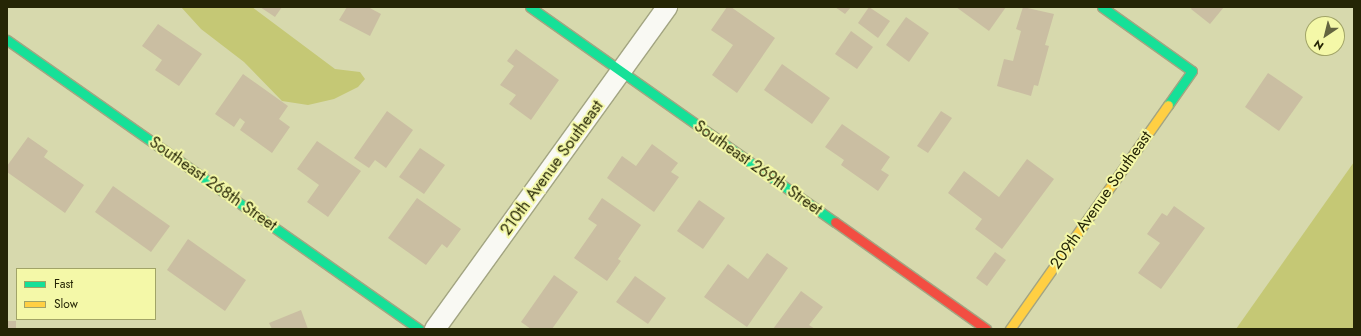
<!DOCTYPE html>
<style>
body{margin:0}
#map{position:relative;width:1361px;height:336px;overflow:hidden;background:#d7d9ad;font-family:Jost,sans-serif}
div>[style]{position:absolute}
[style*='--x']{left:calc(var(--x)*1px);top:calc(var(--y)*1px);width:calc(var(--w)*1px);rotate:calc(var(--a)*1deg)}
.forest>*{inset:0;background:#c5c875}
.building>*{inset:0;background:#cabea2}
.roads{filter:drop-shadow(1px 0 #a3a582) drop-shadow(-1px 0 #a3a582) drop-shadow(0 1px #a3a582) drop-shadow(0 -1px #a3a582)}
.street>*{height:20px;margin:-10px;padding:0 10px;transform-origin:10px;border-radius:10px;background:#f9f9f3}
.fast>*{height:9px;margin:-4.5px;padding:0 4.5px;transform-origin:4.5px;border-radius:4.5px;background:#16e098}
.slow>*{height:9px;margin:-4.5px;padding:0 4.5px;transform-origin:4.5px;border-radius:4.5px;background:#ffcf43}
.jam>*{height:9px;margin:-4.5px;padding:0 4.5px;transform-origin:4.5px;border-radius:4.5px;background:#f24e42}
span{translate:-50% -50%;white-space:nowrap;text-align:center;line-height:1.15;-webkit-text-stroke:4px #f4f8a8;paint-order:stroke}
.street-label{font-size:16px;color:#252505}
.frame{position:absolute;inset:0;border:8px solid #252505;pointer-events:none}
.legend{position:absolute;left:16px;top:268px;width:140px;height:52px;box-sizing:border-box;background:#f4f8a8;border:1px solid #a1a467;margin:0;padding:5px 7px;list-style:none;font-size:12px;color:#252505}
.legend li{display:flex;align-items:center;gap:8px;height:20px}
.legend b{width:20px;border:1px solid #a1a467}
.north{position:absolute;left:1305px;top:16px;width:40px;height:40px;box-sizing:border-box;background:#f4f8a8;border:1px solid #a1a467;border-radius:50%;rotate:215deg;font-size:11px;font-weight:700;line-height:16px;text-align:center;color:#252505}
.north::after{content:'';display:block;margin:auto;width:14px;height:18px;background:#636440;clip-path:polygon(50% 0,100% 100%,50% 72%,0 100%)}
</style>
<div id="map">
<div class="forest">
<i style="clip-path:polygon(181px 7px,252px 7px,335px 69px,360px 72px,365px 79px,358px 87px,334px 99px,308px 105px,282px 101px,244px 62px,201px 29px)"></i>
<i style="clip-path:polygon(1354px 162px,1354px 329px,1236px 329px)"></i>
</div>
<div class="building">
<i style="clip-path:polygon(260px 7px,282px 7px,275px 17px)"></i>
<i style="clip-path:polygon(347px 7px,368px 7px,381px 14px,370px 36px,339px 20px)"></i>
<i style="clip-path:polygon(727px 7px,731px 7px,775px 38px,737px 93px,712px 75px,733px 45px,711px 30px)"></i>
<i style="clip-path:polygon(835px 7px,851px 7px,845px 14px)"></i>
<i style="clip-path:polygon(869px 7px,890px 21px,878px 38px,858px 23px)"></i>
<i style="clip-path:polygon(956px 7px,1006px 7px,989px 31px)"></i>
<i style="clip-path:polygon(1023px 7px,1054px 14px,1045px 45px,1049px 46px,1038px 86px,1034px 85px,1031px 96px,997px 86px,1004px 59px,1013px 61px,1021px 31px,1016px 29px)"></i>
<i style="clip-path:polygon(1192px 7px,1224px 7px,1210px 24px,1191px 9px)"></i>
<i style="clip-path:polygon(906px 17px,929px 33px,909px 62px,886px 45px)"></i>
<i style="clip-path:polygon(158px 24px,202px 54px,179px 86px,155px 70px,162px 60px,142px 46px)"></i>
<i style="clip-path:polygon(851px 31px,873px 47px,857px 69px,835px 54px)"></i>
<i style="clip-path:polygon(516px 49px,559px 80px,531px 120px,509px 104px,516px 95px,500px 85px,514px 66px,507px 61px)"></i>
<i style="clip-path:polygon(782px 64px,830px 98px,812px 124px,764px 90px)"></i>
<i style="clip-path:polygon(1268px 73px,1303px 97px,1279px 131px,1245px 107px)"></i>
<i style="clip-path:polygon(243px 74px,288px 106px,279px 119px,290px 127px,272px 153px,240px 130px,245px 122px,240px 118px,234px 127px,215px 114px)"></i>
<i style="clip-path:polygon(387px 111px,413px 130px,386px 168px,375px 160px,369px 168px,354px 158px)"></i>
<i style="clip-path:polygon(941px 111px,952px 118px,928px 153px,917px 146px)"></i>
<i style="clip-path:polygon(842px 124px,890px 157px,881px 170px,889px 175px,878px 191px,841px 165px,844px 160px,825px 147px)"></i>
<i style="clip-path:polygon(28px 137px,48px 151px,44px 157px,84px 185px,65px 213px,7px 172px,7px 166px)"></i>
<i style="clip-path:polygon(317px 141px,361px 171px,328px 217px,307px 202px,319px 185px,297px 169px)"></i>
<i style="clip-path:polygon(652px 144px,678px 163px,671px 172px,679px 177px,654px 212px,607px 178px,622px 156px,636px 166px)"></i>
<i style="clip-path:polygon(420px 148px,445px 165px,424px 194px,399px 177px)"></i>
<i style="clip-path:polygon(1027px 159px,1054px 179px,1002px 249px,975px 229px,982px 219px,948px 193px,964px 171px,999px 197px)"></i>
<i style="clip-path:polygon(113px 186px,170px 226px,151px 252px,95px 212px)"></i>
<i style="clip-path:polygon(417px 198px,461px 229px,447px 248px,442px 244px,426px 265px,388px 238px)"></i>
<i style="clip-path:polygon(602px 198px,641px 225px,618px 259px,621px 261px,607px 281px,574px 258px,597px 225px,588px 219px)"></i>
<i style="clip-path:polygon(699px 200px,725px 218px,703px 249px,677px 231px)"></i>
<i style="clip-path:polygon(1174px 206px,1205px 228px,1161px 289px,1138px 273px,1160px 243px,1147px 234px,1162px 213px,1167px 216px)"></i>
<i style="clip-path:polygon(188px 239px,246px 280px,225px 311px,167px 270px)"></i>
<i style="clip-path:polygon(995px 252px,1006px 260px,987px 286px,976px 278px)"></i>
<i style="clip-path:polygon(767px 253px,788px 268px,747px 327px,704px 297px,728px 264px,748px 279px)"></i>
<i style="clip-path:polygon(554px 275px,578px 292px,552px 329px,531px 329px,521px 322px)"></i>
<i style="clip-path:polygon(635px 276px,666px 298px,648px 324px,616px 302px)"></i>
<i style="clip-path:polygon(801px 291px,823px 307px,809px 325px,815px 329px,773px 329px)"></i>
<i style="clip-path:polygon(301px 310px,308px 329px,272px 329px,269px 323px)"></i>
<i style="clip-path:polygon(7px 321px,16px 321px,16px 329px,7px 329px)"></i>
</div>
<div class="roads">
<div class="street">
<i style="--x:435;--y:329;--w:397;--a:-54.2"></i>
</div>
<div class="fast">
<i style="--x:530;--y:7;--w:373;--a:35.2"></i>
<i style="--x:1102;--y:7;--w:110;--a:35.4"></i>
<i style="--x:1192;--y:71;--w:42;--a:125.2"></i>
<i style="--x:7;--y:40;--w:503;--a:35.05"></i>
</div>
<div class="slow">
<i style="--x:1010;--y:329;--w:274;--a:-54.8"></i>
</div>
<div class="jam">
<i style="--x:835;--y:222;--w:185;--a:35.3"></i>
</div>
</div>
<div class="street-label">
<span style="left:552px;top:168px;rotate:-54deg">210th Avenue Southeast</span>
<span style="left:758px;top:168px;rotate:35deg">Southeast 269th Street</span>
<span style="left:213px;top:184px;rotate:35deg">Southeast 268th Street</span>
<span style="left:1101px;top:200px;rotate:-55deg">209th Avenue Southeast</span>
</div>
<div class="frame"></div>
<ul class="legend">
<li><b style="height:5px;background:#16e098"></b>Fast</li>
<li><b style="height:5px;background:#ffcf43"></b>Slow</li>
</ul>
<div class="north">N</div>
</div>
